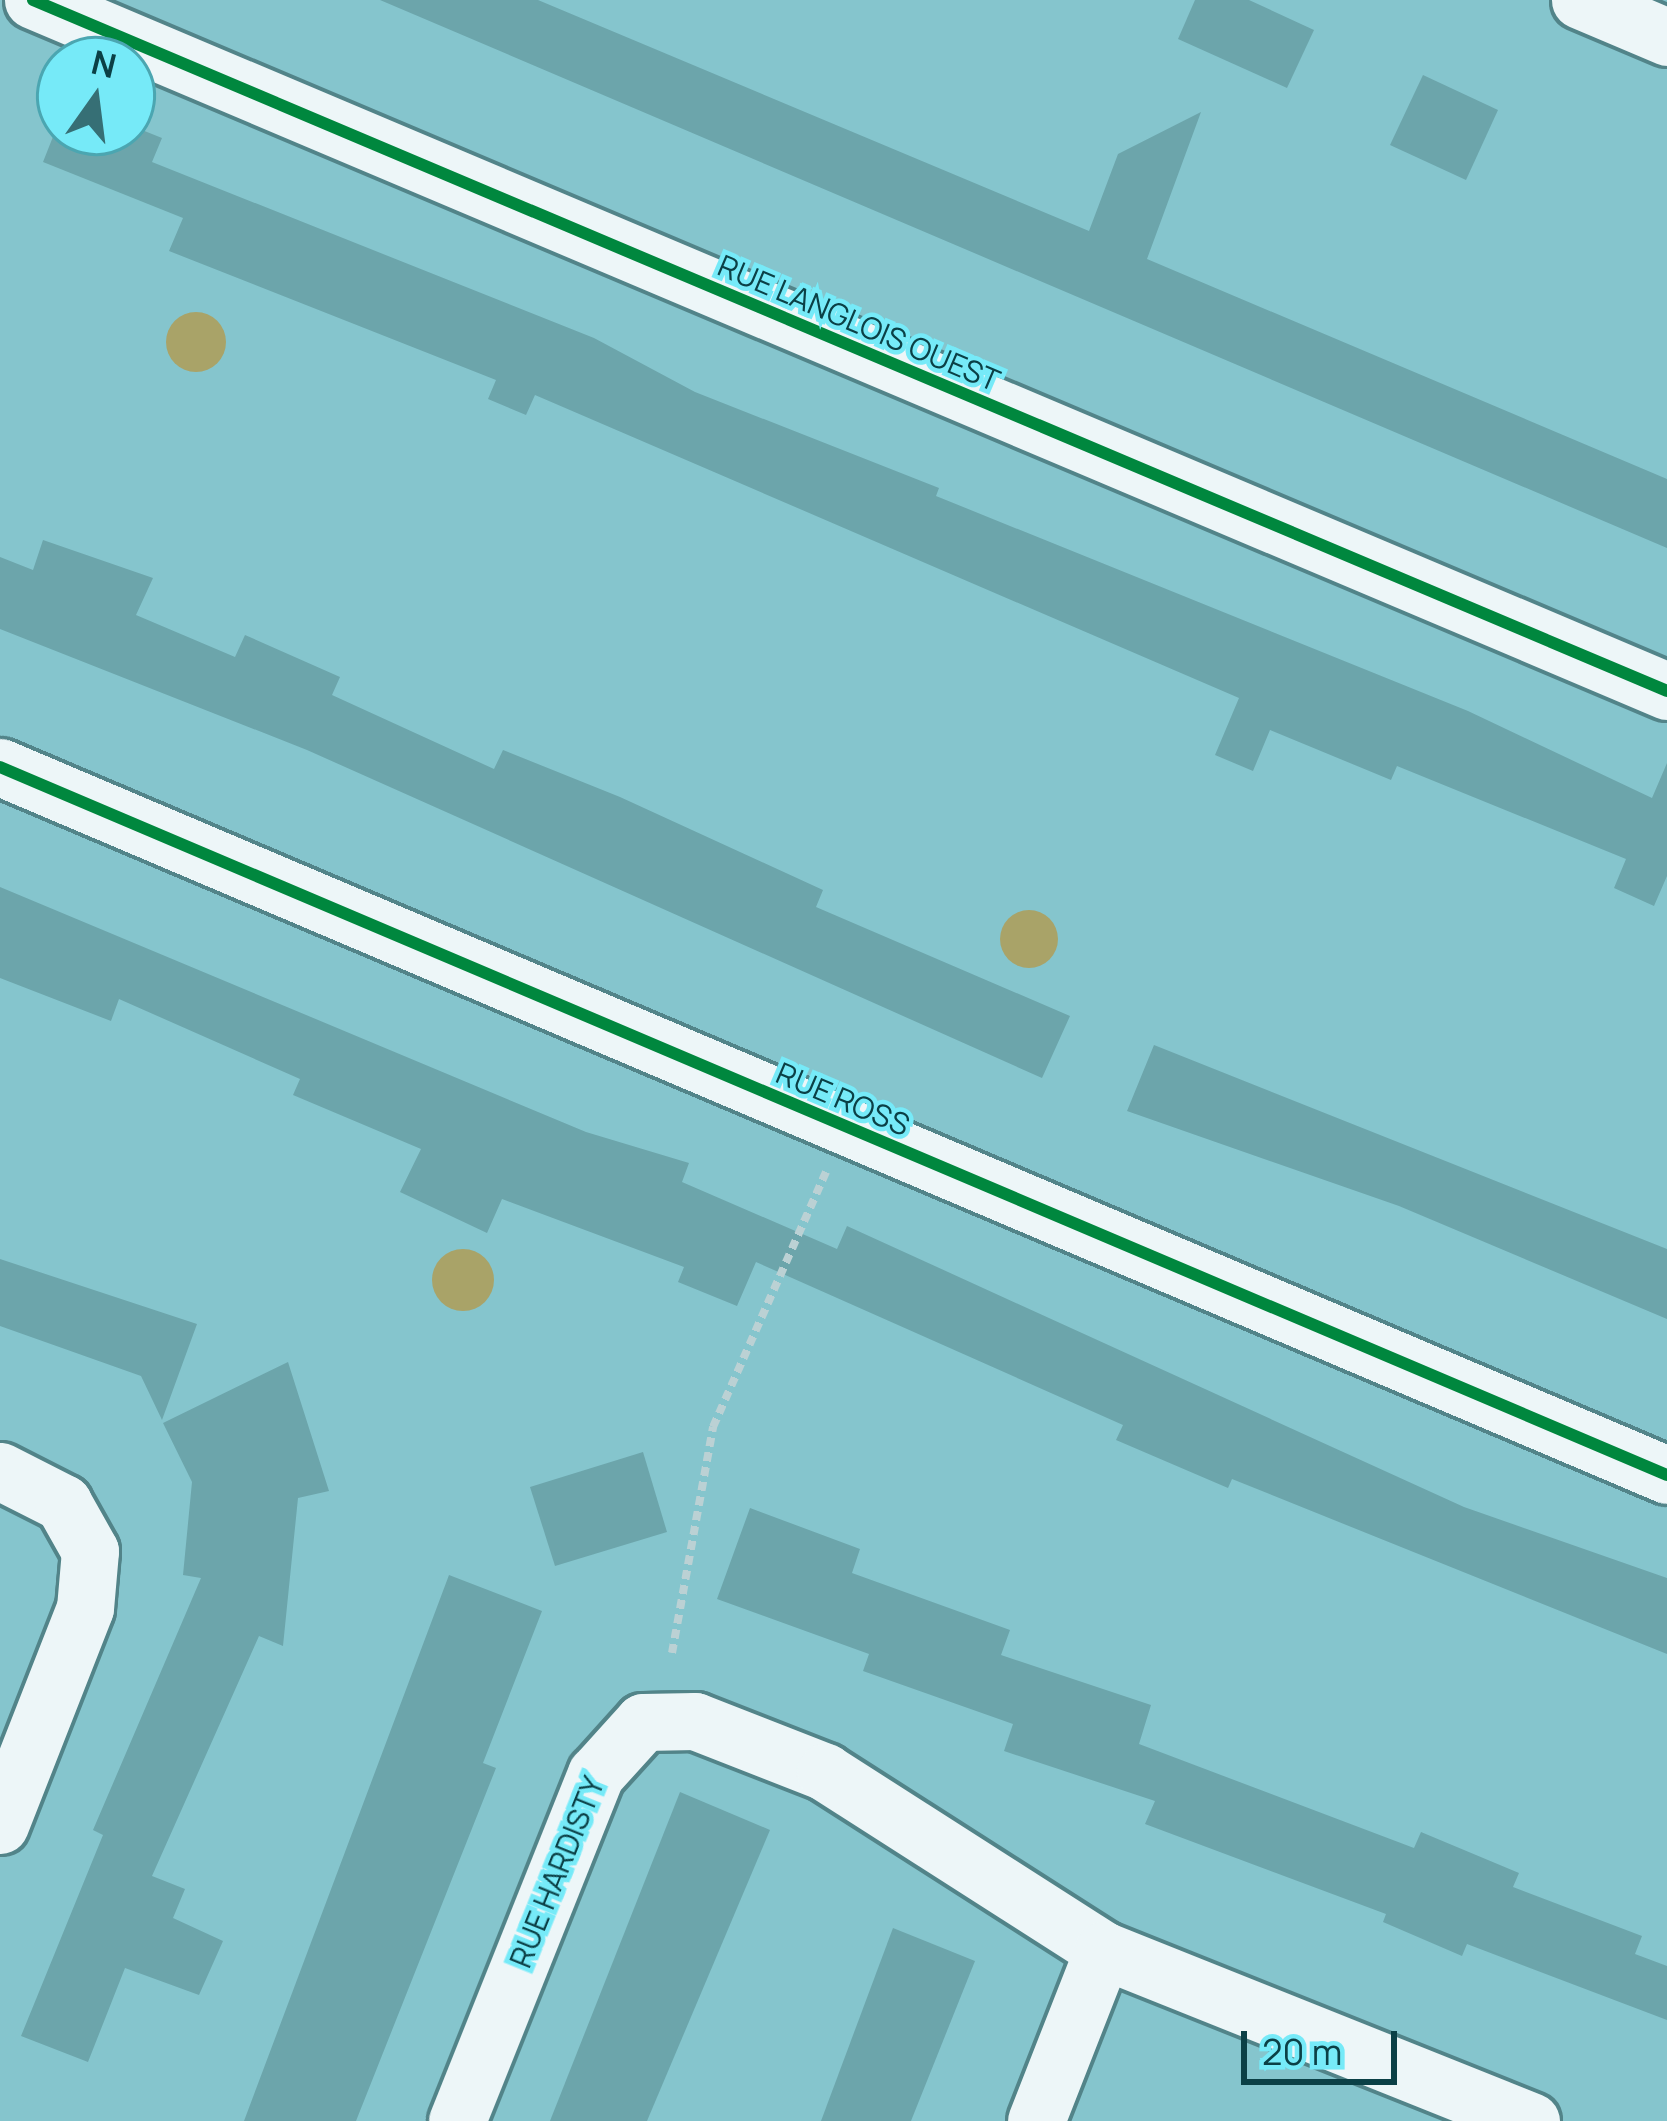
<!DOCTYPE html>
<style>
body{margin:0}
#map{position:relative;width:1667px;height:2121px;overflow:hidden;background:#85c5cd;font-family:Manrope,sans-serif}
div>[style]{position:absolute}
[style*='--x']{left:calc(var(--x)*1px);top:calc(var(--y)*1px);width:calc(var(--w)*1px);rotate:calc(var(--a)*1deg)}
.water>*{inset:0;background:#a9a368}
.round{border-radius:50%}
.building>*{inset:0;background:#6ca5ab}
.path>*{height:8px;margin-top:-4px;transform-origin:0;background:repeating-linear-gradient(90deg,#bbd1d4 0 9px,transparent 0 15px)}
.roads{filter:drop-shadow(3px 0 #528489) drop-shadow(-3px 0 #528489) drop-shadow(0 3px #528489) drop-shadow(0 -3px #528489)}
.minor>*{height:57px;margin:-28.5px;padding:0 28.5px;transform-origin:28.5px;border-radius:28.5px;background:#edf6f8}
.cycleway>*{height:12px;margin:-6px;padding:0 6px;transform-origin:6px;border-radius:6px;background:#00873e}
span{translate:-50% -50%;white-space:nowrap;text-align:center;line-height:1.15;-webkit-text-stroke:9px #76eaf8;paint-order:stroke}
.street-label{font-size:30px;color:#0b4046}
.north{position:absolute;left:36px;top:36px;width:120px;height:120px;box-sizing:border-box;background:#76eaf8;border:3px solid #4ba6b1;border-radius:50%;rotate:14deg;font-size:33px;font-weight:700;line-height:48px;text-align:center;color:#0b4046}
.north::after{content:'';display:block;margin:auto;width:42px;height:54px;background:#366f75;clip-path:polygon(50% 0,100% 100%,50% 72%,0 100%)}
.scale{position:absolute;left:1241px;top:2031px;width:156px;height:54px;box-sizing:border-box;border:6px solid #0b4046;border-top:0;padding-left:15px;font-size:36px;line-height:42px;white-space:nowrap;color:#0b4046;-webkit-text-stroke:9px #76eaf8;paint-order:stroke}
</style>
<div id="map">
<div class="water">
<i class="round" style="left:166px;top:312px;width:60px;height:60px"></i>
<i class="round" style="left:1000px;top:910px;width:58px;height:58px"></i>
<i class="round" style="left:432px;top:1249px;width:62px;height:62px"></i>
</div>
<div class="building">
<i style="clip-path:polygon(380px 0,538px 0,1089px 231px,1118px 154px,1201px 112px,1147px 259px,1667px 479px,1667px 548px)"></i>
<i style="clip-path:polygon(1195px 0,1249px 0,1314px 30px,1287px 88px,1178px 39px)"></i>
<i style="clip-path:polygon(1423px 75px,1498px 110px,1466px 180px,1390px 145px)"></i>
<i style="clip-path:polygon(60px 119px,60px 132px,132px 126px,162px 138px,152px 162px,594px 338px,695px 392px,939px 488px,936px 496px,1468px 711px,1652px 798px,1667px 763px,1667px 876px,1654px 906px,1614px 888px,1626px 859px,1397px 766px,1391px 780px,1270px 730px,1253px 771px,1215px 755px,1239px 698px,535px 395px,526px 415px,488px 399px,496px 380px,169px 251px,183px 218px,43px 162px)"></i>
<i style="clip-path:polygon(43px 540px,153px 578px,136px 615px,235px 657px,245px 635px,340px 677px,332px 695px,494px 769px,503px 750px,620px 797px,823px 890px,816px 907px,1070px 1016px,1042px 1078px,307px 750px,0 629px,0 557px,33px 570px)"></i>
<i style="clip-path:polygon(0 887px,586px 1132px,689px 1163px,682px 1182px,837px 1249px,847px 1226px,1464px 1507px,1667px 1578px,1667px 1654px,1232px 1479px,1228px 1488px,1116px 1440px,1123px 1425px,756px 1262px,737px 1306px,678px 1282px,684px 1267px,502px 1199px,487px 1233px,400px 1192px,421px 1149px,293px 1095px,300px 1079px,119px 999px,111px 1021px,0 978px)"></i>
<i style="clip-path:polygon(1154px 1045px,1667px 1249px,1667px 1319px,1399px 1206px,1127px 1111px)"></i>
<i style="clip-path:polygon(0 1259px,197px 1324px,162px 1420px,141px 1376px,0 1326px)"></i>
<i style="clip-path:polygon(288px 1362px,329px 1491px,298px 1498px,283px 1646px,259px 1636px,152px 1876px,185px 1889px,173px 1918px,223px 1941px,199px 1995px,125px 1968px,88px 2062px,21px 2036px,103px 1835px,93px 1830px,201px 1578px,183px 1575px,192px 1482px,163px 1423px)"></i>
<i style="clip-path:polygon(643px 1452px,667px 1532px,555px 1566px,530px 1487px)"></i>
<i style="clip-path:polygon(750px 1508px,860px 1549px,852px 1573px,1010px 1630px,1001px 1655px,1151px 1705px,1139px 1744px,1414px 1848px,1421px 1832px,1519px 1873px,1513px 1887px,1642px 1936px,1635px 1954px,1667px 1966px,1667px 2020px,1467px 1944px,1462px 1956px,1383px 1922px,1386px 1914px,1145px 1824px,1155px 1801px,1004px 1751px,1013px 1724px,863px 1671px,869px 1654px,717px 1599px)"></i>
<i style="clip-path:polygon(449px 1575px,542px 1611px,483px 1763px,496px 1768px,356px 2121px,244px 2121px)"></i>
<i style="clip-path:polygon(680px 1792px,770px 1830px,647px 2121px,550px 2121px)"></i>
<i style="clip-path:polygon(893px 1928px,975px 1961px,911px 2121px,821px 2121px)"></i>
</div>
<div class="path">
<i style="--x:672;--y:1653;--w:230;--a:-79.7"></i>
<i style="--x:713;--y:1427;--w:279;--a:-66.1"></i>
</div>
<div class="roads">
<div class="minor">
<i style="--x:33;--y:0;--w:1774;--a:22.92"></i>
<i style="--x:1580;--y:0;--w:95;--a:23"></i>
<i style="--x:0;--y:767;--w:1811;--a:23.01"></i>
<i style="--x:0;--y:1471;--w:71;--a:26.9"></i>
<i style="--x:63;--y:1503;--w:55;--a:60.6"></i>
<i style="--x:90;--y:1551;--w:57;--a:95"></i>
<i style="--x:85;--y:1608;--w:233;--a:111.4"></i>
<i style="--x:457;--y:2121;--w:374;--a:-68.2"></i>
<i style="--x:596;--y:1774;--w:70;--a:-47.9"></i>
<i style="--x:643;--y:1722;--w:52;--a:-1.1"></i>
<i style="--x:695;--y:1721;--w:140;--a:21.4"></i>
<i style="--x:825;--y:1772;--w:330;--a:32.6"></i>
<i style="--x:1036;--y:2121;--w:184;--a:-68.6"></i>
<i style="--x:1103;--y:1950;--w:461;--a:21.8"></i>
</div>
</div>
<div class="cycleway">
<i style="--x:33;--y:0;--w:1774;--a:22.92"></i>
<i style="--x:0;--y:767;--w:1811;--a:23.01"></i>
</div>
<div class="street-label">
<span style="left:859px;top:323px;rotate:23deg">RUE LANGLOIS OUEST</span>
<span style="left:843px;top:1099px;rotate:23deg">RUE ROSS</span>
<span style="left:557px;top:1872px;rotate:-68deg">RUE HARDISTY</span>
</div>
<div class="north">N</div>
<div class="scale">20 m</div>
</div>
